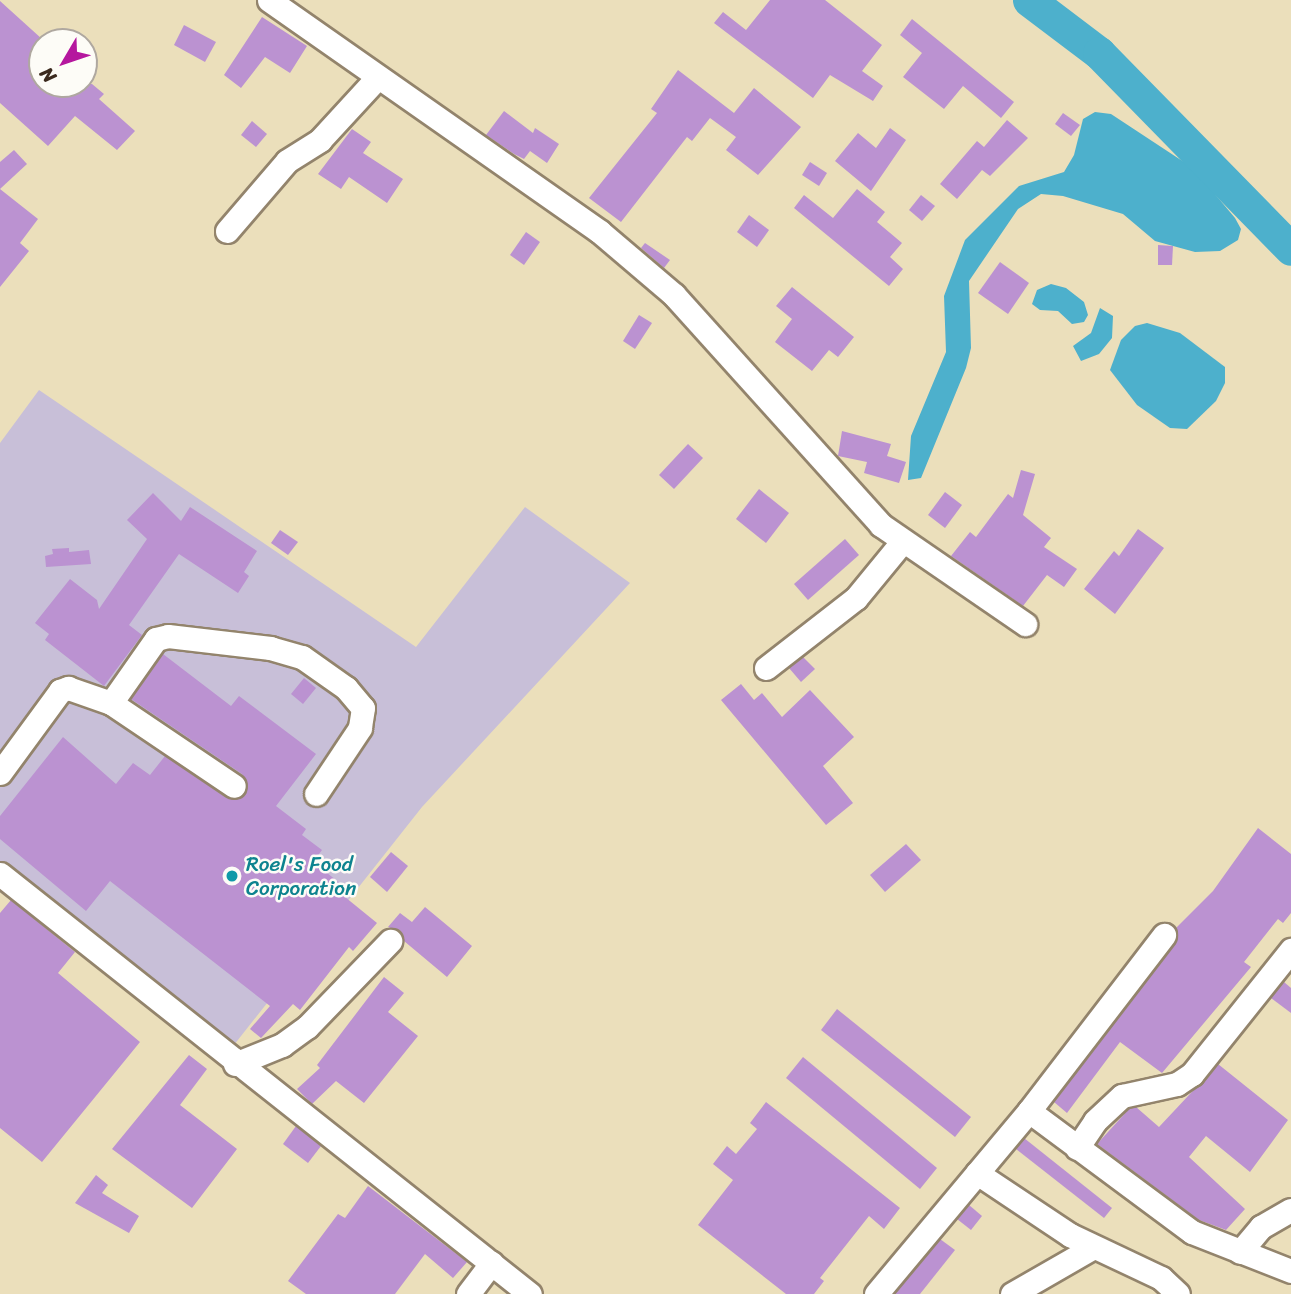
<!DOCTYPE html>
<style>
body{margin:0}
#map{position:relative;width:1291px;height:1294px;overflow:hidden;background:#ebdfbb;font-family:Sriracha,sans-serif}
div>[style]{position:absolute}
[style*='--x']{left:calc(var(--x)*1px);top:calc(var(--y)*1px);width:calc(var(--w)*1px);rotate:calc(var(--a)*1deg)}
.industrial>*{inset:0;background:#c8bfd8}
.water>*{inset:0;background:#4db0cc}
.river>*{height:33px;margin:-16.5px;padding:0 16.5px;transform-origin:16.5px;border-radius:16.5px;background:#4db0cc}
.building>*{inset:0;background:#bb92d1}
.roads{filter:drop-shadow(2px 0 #93846c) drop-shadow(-2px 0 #93846c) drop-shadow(0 2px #93846c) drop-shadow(0 -2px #93846c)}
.minor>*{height:23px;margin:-11.5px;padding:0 11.5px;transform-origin:11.5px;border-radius:11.5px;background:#fff}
.dots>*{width:19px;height:19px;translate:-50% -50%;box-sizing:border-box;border:4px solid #fdfcf7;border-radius:50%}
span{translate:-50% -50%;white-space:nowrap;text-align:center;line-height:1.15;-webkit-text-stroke:5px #fdfcf7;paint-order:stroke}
.culture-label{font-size:21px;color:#0d838f}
.left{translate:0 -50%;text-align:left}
.north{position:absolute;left:28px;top:28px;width:70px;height:70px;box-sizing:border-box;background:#fdfcf7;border:2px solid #afa8a0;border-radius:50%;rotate:231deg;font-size:19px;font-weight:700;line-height:28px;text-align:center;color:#3b2a1e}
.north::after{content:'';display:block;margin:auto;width:24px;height:32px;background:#b5179e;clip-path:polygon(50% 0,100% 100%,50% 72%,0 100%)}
</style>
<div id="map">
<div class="industrial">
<i style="clip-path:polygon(39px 390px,416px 647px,525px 507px,630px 583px,422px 807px,230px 1050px,0 863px,0 443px)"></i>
</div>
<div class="water">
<i style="clip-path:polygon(1095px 112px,1111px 114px,1193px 168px,1235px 218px,1241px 229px,1238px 240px,1220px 251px,1195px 252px,1155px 241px,1123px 214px,1063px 196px,1041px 194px,1018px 209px,969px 281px,971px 348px,966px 368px,921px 478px,908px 480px,911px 436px,946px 352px,944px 296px,965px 240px,1019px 186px,1064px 172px,1074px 155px,1083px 119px)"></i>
<i style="clip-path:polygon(1051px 284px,1066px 288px,1084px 302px,1088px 315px,1084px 322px,1072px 324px,1058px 311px,1040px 310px,1032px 304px,1037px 290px)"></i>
<i style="clip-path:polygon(1100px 308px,1113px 316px,1112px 338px,1099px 354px,1081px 361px,1073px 346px,1091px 333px)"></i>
<i style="clip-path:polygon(1147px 323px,1180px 333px,1225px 367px,1225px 383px,1216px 401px,1187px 429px,1170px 428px,1137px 405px,1110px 370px,1121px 340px,1135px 326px)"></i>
</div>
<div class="river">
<i style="--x:1029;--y:0;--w:88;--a:37.1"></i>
<i style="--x:1099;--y:53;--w:274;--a:45.6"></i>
</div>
<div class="building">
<i style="clip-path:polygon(770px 0,825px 0,882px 45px,862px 71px,883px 86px,873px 101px,830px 75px,813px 98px,714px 23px,723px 12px,746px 30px)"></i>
<i style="clip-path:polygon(0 1px,42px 39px,42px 84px,92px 84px,104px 94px,99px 99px,135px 131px,117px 150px,75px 116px,48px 146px,0 103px)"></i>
<i style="clip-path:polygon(262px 17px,307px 46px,290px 73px,265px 57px,241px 88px,224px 75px)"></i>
<i style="clip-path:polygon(912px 19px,1014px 102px,1001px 118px,963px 86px,944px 109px,903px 77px,922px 53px,900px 35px)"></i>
<i style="clip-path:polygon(184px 25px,216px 42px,205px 62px,174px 45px)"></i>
<i style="clip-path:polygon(678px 70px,734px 113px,754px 88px,801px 127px,758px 175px,726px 150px,736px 137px,710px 118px,692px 141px,687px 137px,621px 222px,589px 198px,657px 113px,651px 109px)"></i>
<i style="clip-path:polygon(504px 111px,533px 133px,535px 128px,559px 144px,547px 163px,530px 151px,524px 159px,514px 154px,486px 135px)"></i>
<i style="clip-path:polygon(1063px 113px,1080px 125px,1071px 136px,1055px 124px)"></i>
<i style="clip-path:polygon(1007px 120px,1028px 138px,990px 176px,982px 170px,957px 199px,940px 184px,977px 141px,984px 147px)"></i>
<i style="clip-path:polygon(252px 121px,267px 134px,256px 147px,241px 135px)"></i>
<i style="clip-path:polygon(890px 128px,906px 140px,871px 191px,835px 161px,858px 133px,876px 148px)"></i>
<i style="clip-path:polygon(352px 129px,371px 142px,363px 153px,403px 179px,387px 203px,349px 177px,341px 189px,318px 174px)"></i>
<i style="clip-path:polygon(14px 150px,27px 164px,0 189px,0 162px)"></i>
<i style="clip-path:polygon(810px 162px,827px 173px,819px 186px,802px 175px)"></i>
<i style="clip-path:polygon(0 189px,38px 219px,20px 243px,29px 251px,0 287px)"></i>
<i style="clip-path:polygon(857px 189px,885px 212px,877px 222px,902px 243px,890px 257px,903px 269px,889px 286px,794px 208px,804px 195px,833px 218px)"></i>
<i style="clip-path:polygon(921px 195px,935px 206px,922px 221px,909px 210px)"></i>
<i style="clip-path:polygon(749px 215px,769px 230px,757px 247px,737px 232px)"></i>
<i style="clip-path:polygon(526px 232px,540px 242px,524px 265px,510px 255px)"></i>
<i style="clip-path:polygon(645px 243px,670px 260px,664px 268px,641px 248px)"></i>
<i style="clip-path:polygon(1158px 245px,1173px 246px,1172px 265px,1158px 265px)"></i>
<i style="clip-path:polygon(1000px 262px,1029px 283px,1008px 314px,978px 293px)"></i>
<i style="clip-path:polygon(792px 287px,854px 337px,838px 357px,829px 350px,812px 371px,775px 342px,792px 319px,776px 306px)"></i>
<i style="clip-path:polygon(639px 315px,652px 323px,635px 349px,623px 341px)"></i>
<i style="clip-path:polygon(842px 431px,891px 444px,887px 456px,906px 462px,899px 483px,864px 473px,867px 462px,838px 456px)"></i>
<i style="clip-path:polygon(688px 444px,703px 458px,674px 489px,659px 475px)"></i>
<i style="clip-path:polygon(1021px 470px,1035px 474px,1023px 515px,1051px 538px,1044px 547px,1077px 569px,1064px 587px,1047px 575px,1023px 606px,951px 556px,970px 532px,976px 537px,1008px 494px,1013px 498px)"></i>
<i style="clip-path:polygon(759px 489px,789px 513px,766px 543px,736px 519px)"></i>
<i style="clip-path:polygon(945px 492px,962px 505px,945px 528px,928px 515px)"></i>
<i style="clip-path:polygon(153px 493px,181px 521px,190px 507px,257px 551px,244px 572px,249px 576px,238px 593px,179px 554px,129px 625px,142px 635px,104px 686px,45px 640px,49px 634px,35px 623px,70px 579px,97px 600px,99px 609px,147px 539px,127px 520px)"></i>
<i style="clip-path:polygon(1138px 529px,1164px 548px,1115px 614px,1084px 589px,1114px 551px,1119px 556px)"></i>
<i style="clip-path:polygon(280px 530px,298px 542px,288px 555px,271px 543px)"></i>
<i style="clip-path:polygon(845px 539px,859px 555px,808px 600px,794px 584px)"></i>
<i style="clip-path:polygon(69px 548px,69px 552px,89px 550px,91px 564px,46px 567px,45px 556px,53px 554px,52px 549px)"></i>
<i style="clip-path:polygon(163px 654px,231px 706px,239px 696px,316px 754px,276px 806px,306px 829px,302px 835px,322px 850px,313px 862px,350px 891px,345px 897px,377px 923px,353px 951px,349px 947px,300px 1010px,293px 1004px,261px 1038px,250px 1029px,270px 1006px,110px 881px,86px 911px,0 839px,0 816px,63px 737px,116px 784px,133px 763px,150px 775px,165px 756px,227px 798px,245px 794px,248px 786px,242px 774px,131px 699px)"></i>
<i style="clip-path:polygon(803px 657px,815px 669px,801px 682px,789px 668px)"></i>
<i style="clip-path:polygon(304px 678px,316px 688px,303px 704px,291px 694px)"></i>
<i style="clip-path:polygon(741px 684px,754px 700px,762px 693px,782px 717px,810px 690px,854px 737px,823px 766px,853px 803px,826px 825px,721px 700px)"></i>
<i style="clip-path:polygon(1258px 828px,1291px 854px,1291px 913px,1283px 923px,1278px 919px,1244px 962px,1251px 967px,1162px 1073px,1120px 1042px,1067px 1113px,1054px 1102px,1175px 944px,1176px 928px,1213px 891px)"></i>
<i style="clip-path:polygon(906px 844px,921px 860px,885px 892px,870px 875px)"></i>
<i style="clip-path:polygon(391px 852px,408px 866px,387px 892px,370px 877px)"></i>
<i style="clip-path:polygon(11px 900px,75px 952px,58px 973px,140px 1042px,42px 1162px,0 1128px,0 913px)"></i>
<i style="clip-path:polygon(425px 907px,472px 946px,447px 977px,404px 941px,399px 931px,388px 927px,400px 913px,412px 922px)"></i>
<i style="clip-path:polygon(384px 977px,404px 993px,388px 1012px,418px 1036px,364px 1103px,336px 1081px,312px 1104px,297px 1089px,320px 1068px,317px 1065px)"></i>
<i style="clip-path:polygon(1284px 982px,1291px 988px,1291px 1013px,1271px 998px)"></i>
<i style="clip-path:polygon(837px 1009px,971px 1117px,955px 1137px,821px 1030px)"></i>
<i style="clip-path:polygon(189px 1055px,207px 1069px,180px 1105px,237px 1149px,192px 1208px,112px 1149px)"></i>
<i style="clip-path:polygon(803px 1057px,937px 1168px,920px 1189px,786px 1078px)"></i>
<i style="clip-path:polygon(1218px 1064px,1288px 1120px,1250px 1172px,1206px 1136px,1189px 1157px,1245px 1209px,1226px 1230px,1199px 1220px,1097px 1144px,1129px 1109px,1136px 1107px,1159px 1127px)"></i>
<i style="clip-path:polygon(766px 1102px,900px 1208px,884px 1229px,869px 1216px,820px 1278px,824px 1281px,814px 1294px,786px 1294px,698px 1225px,733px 1180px,713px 1164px,727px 1146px,736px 1154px,757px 1129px,750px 1123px)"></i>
<i style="clip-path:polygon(296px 1126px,321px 1146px,308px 1163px,283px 1144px)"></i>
<i style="clip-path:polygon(1024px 1138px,1112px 1208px,1104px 1218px,1016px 1149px)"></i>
<i style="clip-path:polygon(96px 1175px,108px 1185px,102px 1193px,139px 1216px,129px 1233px,75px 1203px)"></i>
<i style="clip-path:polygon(368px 1186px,467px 1262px,453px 1278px,425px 1254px,395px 1294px,306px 1294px,288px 1281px,338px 1214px,345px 1218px)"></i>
<i style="clip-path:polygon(969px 1205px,982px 1216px,971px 1230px,957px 1219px)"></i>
<i style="clip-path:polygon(940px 1239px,955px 1250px,920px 1294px,894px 1294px)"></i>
</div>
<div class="roads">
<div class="minor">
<i style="--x:269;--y:0;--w:404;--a:35"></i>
<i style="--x:600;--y:232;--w:97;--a:40.4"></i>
<i style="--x:674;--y:295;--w:309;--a:48"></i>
<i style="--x:881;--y:525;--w:175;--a:34.5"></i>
<i style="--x:227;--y:231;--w:92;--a:-49.4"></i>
<i style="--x:287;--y:161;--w:39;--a:-32"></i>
<i style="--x:320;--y:140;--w:83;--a:-47.4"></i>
<i style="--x:766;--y:668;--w:114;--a:-37.9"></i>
<i style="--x:856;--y:598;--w:72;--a:-50.6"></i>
<i style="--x:111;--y:703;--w:78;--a:-54.9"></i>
<i style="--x:156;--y:639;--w:12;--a:-14"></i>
<i style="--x:168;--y:636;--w:103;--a:6.7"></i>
<i style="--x:270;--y:648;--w:33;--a:16"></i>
<i style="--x:302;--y:657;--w:54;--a:35.2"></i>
<i style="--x:346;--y:688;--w:26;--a:50"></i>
<i style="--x:363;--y:708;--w:20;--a:99"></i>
<i style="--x:360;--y:728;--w:79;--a:123.7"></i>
<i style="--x:0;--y:773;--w:102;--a:-53.8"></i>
<i style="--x:60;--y:691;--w:9;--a:-21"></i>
<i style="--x:68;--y:688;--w:46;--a:19.2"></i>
<i style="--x:111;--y:703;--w:148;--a:34"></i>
<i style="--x:0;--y:874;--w:676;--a:38.4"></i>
<i style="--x:235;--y:1064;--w:51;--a:-22"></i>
<i style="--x:282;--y:1045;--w:31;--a:-36"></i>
<i style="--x:307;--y:1027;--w:120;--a:-46"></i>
<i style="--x:1029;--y:1111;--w:222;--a:-52.5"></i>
<i style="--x:1077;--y:1148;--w:32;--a:-56"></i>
<i style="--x:1095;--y:1121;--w:37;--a:-43"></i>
<i style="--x:1122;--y:1096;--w:56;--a:-12.3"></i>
<i style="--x:1177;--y:1084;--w:18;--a:-34"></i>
<i style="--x:1192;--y:1074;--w:159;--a:-51.4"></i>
<i style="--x:977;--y:1173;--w:112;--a:33.7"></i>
<i style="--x:1070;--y:1235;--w:101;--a:25.3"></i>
<i style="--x:1161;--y:1278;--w:23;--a:43"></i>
<i style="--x:1240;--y:1252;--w:33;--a:-50"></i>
<i style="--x:1261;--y:1227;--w:34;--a:-30"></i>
<i style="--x:468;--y:1294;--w:39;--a:-53"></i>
<i style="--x:876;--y:1294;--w:239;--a:-50.1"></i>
<i style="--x:1029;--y:1111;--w:203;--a:36.6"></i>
<i style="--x:1192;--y:1232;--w:106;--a:21.5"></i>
<i style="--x:1012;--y:1294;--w:92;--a:-29.9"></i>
</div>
</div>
<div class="dots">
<i style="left:232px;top:876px;background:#0f9aa8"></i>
</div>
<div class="culture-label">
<span class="left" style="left:246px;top:876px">Roel's Food<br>Corporation</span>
</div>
<div class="north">N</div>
</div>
